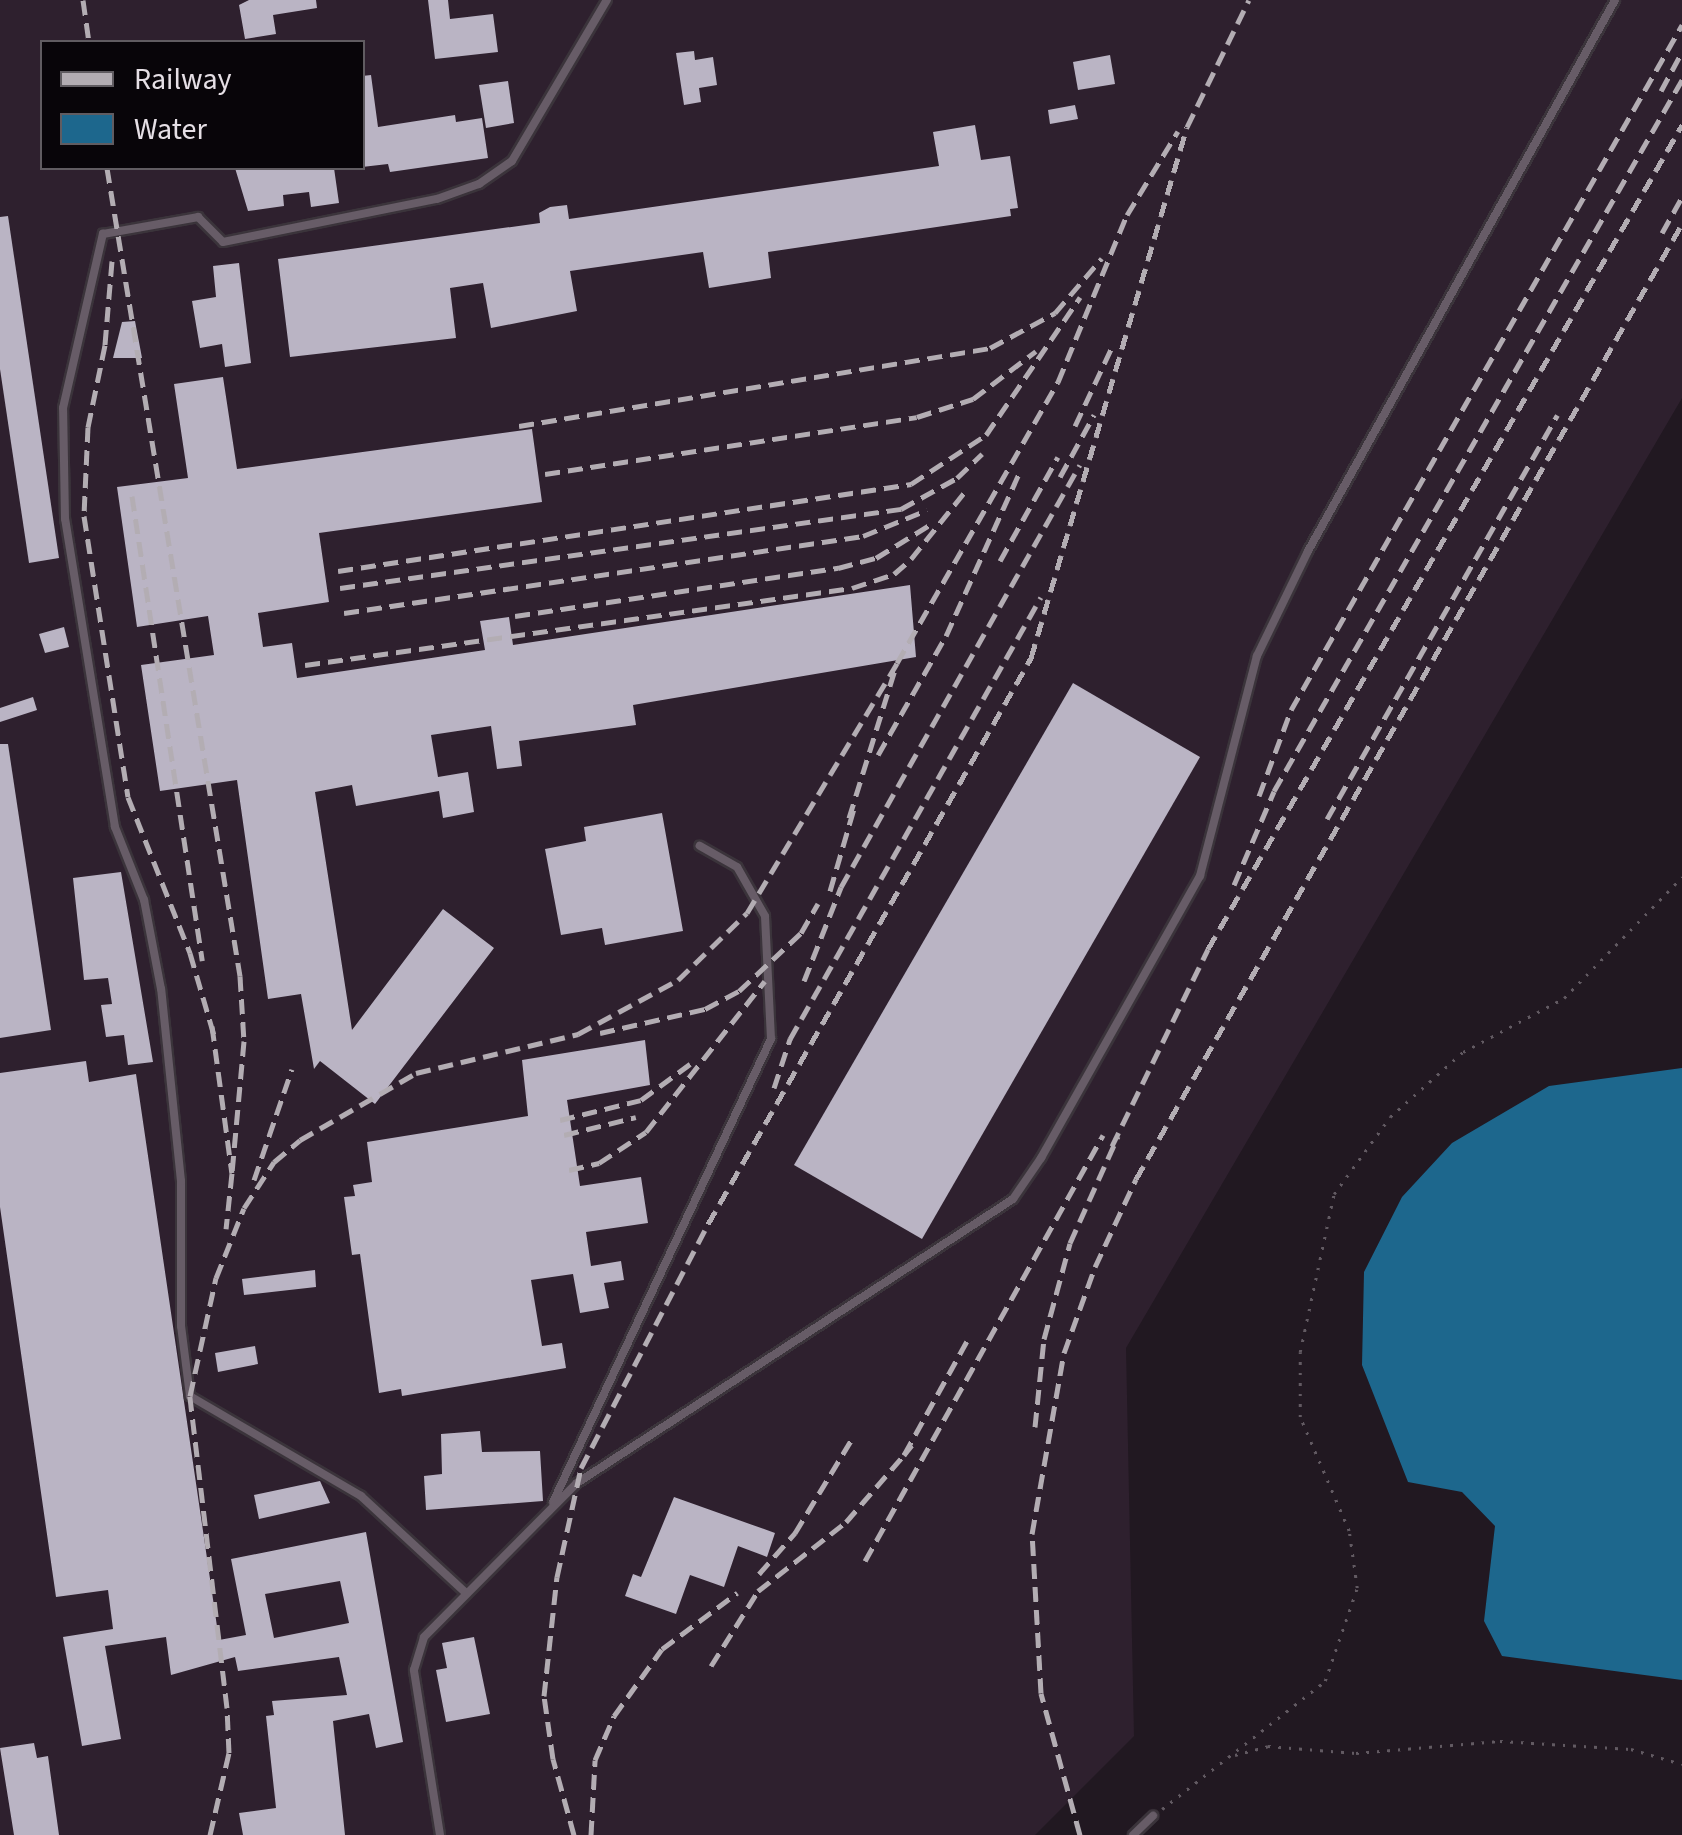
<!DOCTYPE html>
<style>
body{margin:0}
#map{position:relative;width:1682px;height:1835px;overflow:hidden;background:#211821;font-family:"Source Sans 3",sans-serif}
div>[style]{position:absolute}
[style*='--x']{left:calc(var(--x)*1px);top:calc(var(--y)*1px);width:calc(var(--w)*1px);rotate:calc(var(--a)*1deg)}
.built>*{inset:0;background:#2e202e}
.water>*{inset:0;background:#1d678d}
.building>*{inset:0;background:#bab4c4}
.path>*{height:2.5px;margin-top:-1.25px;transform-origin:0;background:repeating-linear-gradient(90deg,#625a62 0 2.5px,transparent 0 10.5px)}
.roads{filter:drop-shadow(2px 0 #3b343b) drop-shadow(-2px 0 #3b343b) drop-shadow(0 2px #3b343b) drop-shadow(0 -2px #3b343b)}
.lane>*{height:8px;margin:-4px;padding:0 4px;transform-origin:4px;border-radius:4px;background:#675c67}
.rail>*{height:5px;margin-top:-2.5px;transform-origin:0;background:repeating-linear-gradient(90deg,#b3adb3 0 15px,transparent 0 23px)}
span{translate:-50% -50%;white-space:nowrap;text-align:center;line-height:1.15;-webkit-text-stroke:10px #080509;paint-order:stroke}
.legend{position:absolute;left:40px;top:40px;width:325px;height:130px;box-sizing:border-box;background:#080509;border:2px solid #605c61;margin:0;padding:12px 18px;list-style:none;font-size:30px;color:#e5dfe5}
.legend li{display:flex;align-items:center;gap:20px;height:50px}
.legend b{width:50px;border:2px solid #605c61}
</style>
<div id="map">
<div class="built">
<i style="clip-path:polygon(evenodd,0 0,1682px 0,1682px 398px,1126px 1348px,1134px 1736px,1035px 1835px,0 1835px,0 0,42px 42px,362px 42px,362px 168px,42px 168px,42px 42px)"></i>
</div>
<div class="water">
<i style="clip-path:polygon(1682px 1068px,1682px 1680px,1502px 1656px,1484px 1621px,1495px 1526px,1462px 1492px,1408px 1482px,1362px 1365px,1364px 1272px,1402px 1197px,1452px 1143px,1549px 1086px)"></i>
</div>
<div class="building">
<i style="clip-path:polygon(249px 0,316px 0,317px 8px,273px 15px,276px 34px,245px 39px,239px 5px)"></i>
<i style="clip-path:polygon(428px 0,448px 0,450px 19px,493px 14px,498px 52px,435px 59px)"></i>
<i style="clip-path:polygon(694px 51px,695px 60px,713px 57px,717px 85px,699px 88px,701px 102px,684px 105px,676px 53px)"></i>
<i style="clip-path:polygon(1110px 55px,1115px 84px,1078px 90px,1073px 62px)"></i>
<i style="clip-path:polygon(371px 75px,378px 127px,455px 115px,456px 122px,482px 118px,488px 158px,390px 172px,388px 164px,362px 167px,362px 76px)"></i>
<i style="clip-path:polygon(508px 81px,514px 123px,486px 128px,479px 85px)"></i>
<i style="clip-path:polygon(1075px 105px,1078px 119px,1050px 124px,1048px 110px)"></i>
<i style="clip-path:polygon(975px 125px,981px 160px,1010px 156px,1018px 208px,1010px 209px,1011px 216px,768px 252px,771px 278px,709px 288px,703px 252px,570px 271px,577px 311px,491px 328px,483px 283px,450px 288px,456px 338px,290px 357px,278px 259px,540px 223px,539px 213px,550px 207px,567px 205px,569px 219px,939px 166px,933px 132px)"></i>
<i style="clip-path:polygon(235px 168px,334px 168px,339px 203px,311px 207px,309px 192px,283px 195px,284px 206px,248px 211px)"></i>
<i style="clip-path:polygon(8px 216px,59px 558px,29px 563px,0 369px,0 217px)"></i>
<i style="clip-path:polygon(239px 263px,251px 363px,225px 367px,222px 344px,200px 348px,192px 301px,216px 297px,213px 266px)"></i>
<i style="clip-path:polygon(135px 321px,142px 358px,113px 358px,122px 322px)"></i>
<i style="clip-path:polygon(223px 377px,237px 469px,532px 429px,542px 502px,319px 533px,329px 602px,258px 613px,263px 647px,292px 643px,297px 678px,485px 650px,480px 621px,509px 617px,513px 645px,910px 585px,916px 657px,633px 705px,636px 725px,519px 741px,522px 766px,497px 769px,491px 726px,431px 735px,438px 777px,468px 772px,474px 812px,443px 818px,439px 791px,356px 806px,352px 785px,315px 792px,352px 1030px,443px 909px,494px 948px,375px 1104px,320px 1061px,314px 1069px,301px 994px,268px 999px,237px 780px,160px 791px,141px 665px,214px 655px,208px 616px,137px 627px,117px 487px,188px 478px,174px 384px)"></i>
<i style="clip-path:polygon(64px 627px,69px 647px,45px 653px,39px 634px)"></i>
<i style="clip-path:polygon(1073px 683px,1200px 757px,922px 1239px,794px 1165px)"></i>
<i style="clip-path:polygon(33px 697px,37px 710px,0 722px,0 708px)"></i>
<i style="clip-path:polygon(0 744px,8px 744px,51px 1030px,0 1038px)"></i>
<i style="clip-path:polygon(662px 813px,683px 931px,605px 945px,602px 928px,561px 935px,545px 849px,586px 841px,584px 827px)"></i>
<i style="clip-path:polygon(121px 872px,153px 1062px,128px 1065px,124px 1035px,106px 1037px,101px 1005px,112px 1004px,108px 978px,84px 980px,73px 878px)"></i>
<i style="clip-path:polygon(645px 1040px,650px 1085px,567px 1100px,580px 1186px,641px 1177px,648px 1223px,586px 1232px,591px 1266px,621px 1261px,624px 1280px,604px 1283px,609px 1308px,580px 1313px,573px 1274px,531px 1280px,542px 1346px,562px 1343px,566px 1368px,402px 1396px,401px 1389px,379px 1393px,360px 1254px,352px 1255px,344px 1197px,355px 1196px,353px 1185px,372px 1182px,367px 1142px,528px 1116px,522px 1060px)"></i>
<i style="clip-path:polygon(evenodd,86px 1061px,89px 1082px,136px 1074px,219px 1640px,246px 1635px,231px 1559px,366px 1532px,403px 1742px,376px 1748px,369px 1714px,333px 1721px,345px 1835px,243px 1835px,239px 1813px,276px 1808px,266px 1716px,274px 1715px,272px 1701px,347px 1695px,339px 1657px,238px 1671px,235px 1657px,171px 1675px,166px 1637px,105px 1646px,121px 1739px,82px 1746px,63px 1637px,113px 1629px,108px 1590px,56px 1597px,0 1207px,0 1073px,86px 1061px,340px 1581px,349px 1623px,274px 1638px,265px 1594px,340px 1581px)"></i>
<i style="clip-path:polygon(315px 1270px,316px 1287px,244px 1295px,242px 1279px)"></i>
<i style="clip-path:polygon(255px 1346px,258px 1364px,218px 1372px,215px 1353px)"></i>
<i style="clip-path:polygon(480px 1431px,482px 1452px,540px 1451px,543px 1501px,426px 1510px,424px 1476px,442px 1474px,441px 1434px)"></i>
<i style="clip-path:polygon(320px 1481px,330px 1503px,259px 1519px,254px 1495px)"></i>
<i style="clip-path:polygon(674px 1497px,775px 1533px,767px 1557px,738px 1546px,724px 1587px,690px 1575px,676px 1614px,625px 1596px,633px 1574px,641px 1577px)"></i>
<i style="clip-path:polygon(474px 1637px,490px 1714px,446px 1722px,436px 1670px,447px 1668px,442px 1643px)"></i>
<i style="clip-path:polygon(34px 1743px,37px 1758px,48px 1756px,59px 1835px,14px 1835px,0 1748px)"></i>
</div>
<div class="path">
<i style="--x:1235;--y:1755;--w:34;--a:-15"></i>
<i style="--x:1268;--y:1746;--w:88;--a:4.5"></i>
<i style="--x:1356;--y:1753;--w:144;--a:-4.8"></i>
<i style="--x:1500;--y:1741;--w:131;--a:3.5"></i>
<i style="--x:1631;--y:1749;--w:53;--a:16.4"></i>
<i style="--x:1162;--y:1809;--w:207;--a:-38.1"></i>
<i style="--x:1325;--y:1681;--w:98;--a:-71"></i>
<i style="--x:1357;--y:1588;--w:58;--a:-98"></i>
<i style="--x:1349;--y:1531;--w:124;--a:-113.3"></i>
<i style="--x:1300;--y:1417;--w:65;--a:-90"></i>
<i style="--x:1300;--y:1352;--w:162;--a:-77.9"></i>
<i style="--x:1334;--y:1194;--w:95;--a:-54"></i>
<i style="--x:1390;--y:1117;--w:98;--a:-41.7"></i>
<i style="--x:1463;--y:1052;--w:115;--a:-28.1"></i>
<i style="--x:1564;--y:998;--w:169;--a:-45.7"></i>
</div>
<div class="roads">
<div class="lane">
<i style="--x:553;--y:1502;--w:512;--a:-64.79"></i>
<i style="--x:771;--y:1039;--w:123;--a:-92.8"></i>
<i style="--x:765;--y:916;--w:56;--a:-119.7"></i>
<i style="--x:737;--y:867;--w:43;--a:-150.4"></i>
<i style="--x:466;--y:1593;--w:143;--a:-137.3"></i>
<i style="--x:361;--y:1496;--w:198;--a:-149.7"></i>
<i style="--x:190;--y:1396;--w:71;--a:-97.3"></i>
<i style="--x:181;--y:1326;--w:145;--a:-90"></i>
<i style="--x:181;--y:1181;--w:193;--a:-95.9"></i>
<i style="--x:161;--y:989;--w:91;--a:-100.8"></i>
<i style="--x:144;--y:900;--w:79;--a:-111.7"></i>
<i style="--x:115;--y:827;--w:312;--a:-99.2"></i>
<i style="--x:65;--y:519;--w:111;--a:-91"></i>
<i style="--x:63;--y:408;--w:179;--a:-77.1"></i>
<i style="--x:103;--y:234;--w:97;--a:-10.1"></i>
<i style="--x:198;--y:217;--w:35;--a:45"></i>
<i style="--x:223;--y:242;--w:218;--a:-11.4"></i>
<i style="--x:437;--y:199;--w:45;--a:-19.7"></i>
<i style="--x:479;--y:184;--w:40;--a:-34.9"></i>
<i style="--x:512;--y:161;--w:187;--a:-59.5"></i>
<i style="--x:440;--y:1835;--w:167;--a:-99"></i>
<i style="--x:414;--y:1670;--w:34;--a:-73"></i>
<i style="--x:424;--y:1637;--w:217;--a:-45.2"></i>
<i style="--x:577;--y:1483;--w:520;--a:-33.08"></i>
<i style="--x:1013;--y:1199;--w:50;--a:-55.7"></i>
<i style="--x:1041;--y:1158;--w:324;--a:-60.6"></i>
<i style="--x:1200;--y:876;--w:227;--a:-75.5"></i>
<i style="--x:1257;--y:656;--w:117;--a:-64.1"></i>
<i style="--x:1308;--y:551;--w:631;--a:-60.87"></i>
<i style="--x:1133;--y:1835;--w:28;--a:-44"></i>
</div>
</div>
<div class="rail">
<i style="--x:83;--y:0;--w:42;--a:81.9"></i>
<i style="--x:1661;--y:91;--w:44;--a:-61.7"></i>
<i style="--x:107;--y:168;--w:819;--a:80.65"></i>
<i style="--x:240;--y:976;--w:65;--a:86.5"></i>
<i style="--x:244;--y:1041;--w:133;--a:95.2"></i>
<i style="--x:1662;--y:233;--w:41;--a:-60.9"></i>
<i style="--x:112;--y:261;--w:84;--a:94.8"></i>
<i style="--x:105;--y:345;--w:84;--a:101.7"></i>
<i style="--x:88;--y:427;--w:89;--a:92.6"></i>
<i style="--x:84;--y:516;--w:284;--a:81.1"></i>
<i style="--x:128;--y:797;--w:168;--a:68.3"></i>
<i style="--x:190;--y:953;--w:85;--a:73.7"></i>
<i style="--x:519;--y:426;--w:477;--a:-9.4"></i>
<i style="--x:990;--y:348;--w:74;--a:-28.3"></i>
<i style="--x:1055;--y:313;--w:72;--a:-49.5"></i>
<i style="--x:1075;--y:426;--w:85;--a:-64.9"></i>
<i style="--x:545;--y:474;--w:376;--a:-8.7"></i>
<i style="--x:917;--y:417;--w:59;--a:-17.8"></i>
<i style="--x:973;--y:399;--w:79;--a:-37.3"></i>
<i style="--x:1060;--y:477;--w:71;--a:-61.3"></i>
<i style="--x:132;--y:496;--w:470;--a:81.4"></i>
<i style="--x:1000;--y:561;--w:119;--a:-60.9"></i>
<i style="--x:338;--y:571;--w:580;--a:-8.63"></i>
<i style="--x:911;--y:484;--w:90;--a:-33.2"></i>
<i style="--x:986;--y:435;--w:167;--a:-55.7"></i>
<i style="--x:340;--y:588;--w:567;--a:-8.02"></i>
<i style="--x:901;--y:509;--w:64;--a:-29"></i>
<i style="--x:957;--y:478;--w:35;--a:-44"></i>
<i style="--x:344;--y:613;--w:525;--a:-8.44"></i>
<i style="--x:863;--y:536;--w:69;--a:-22.1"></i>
<i style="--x:515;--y:616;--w:327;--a:-8.5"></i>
<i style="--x:838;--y:568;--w:39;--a:-15"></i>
<i style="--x:876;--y:558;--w:65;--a:-31.7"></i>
<i style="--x:305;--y:665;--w:552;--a:-8.01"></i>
<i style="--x:852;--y:588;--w:44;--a:-18.4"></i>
<i style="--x:894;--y:574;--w:23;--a:-41"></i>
<i style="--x:911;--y:559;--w:90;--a:-51.3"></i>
<i style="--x:878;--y:755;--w:137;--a:-60.3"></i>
<i style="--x:946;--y:636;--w:183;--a:-65.8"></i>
<i style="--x:1259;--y:796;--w:92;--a:-69.6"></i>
<i style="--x:1291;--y:710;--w:789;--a:-60.28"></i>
<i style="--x:849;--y:818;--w:162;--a:-72.8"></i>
<i style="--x:897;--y:663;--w:324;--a:-60.2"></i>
<i style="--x:1058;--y:382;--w:181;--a:-67.6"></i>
<i style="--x:1127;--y:215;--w:98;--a:-58.7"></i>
<i style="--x:1327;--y:819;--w:465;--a:-60.3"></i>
<i style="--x:1234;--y:885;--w:102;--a:-66.9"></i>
<i style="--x:1274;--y:791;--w:820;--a:-60.15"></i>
<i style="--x:830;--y:891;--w:90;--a:-73.8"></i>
<i style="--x:804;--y:981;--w:101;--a:-68.5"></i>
<i style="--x:841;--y:887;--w:485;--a:-60.5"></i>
<i style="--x:212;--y:1026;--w:148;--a:82.3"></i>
<i style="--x:232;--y:1173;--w:56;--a:96.1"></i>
<i style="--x:600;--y:1033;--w:108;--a:-12.9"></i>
<i style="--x:705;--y:1009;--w:38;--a:-28"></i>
<i style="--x:739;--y:991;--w:85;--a:-43.1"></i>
<i style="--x:801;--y:933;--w:34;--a:-60"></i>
<i style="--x:774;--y:1088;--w:52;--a:-71.9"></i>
<i style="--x:790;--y:1039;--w:508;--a:-60.41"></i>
<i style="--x:560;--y:1120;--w:83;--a:-13.9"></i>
<i style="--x:641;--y:1100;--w:61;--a:-36.3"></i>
<i style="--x:564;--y:1135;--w:74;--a:-14"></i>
<i style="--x:1112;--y:1146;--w:219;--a:-64"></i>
<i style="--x:1208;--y:949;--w:951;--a:-60.09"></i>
<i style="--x:569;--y:1170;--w:31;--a:-13"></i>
<i style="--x:599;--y:1163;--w:56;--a:-33.4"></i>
<i style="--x:646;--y:1132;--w:192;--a:-51.8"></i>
<i style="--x:254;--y:1180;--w:117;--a:-71.1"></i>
<i style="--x:1035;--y:1427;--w:88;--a:-84.2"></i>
<i style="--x:1044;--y:1339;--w:99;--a:-74.8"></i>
<i style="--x:1070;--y:1243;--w:117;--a:-65.8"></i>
<i style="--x:912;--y:1445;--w:13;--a:129"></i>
<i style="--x:904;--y:1455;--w:130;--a:-61.1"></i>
<i style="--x:865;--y:1561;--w:488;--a:-60.8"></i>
<i style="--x:759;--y:1574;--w:55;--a:-48.7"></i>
<i style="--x:795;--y:1533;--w:110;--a:-58.8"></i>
<i style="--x:711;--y:1666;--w:89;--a:-57.9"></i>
<i style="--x:758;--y:1591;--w:112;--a:-38.1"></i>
<i style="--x:846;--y:1522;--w:89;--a:-49.1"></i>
<i style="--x:210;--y:1835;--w:84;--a:-77"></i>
<i style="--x:229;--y:1753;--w:45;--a:-92.5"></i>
<i style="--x:227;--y:1708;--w:314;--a:-96.8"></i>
<i style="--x:190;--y:1396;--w:121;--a:-77.6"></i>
<i style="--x:216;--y:1278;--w:75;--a:-68.2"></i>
<i style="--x:244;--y:1208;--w:55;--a:-56.9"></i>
<i style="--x:274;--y:1162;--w:34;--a:-40"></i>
<i style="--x:300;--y:1140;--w:134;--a:-30"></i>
<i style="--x:416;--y:1073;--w:167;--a:-13.5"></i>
<i style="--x:578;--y:1034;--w:114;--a:-28.4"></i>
<i style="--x:678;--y:980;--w:96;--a:-44.2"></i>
<i style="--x:747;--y:913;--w:292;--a:-59"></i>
<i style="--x:574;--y:1835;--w:79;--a:-105.4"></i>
<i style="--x:553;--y:1759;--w:64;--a:-98.1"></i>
<i style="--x:544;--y:1696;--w:120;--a:-83.8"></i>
<i style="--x:557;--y:1577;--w:112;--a:-77.6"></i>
<i style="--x:581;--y:1468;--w:275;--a:-62.5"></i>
<i style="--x:708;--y:1224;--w:652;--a:-60.29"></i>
<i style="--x:1031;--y:658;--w:553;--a:-73.63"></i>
<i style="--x:1187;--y:127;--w:141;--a:-64"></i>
<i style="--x:591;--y:1835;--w:75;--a:-86.9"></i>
<i style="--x:595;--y:1760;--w:48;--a:-66.6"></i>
<i style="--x:614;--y:1716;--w:82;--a:-54.4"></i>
<i style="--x:662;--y:1649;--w:94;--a:-36.7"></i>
<i style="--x:1080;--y:1835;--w:147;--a:-105.4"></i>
<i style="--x:1041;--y:1693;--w:159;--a:-93.2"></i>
<i style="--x:1032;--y:1534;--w:184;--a:-80"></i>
<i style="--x:1064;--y:1353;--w:91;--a:-70.2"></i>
<i style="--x:1095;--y:1267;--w:97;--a:-65"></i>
<i style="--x:1136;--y:1179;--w:1100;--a:-60.24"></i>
</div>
<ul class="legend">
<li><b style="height:12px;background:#b3adb3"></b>Railway</li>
<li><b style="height:28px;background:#1d678d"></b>Water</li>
</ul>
</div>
